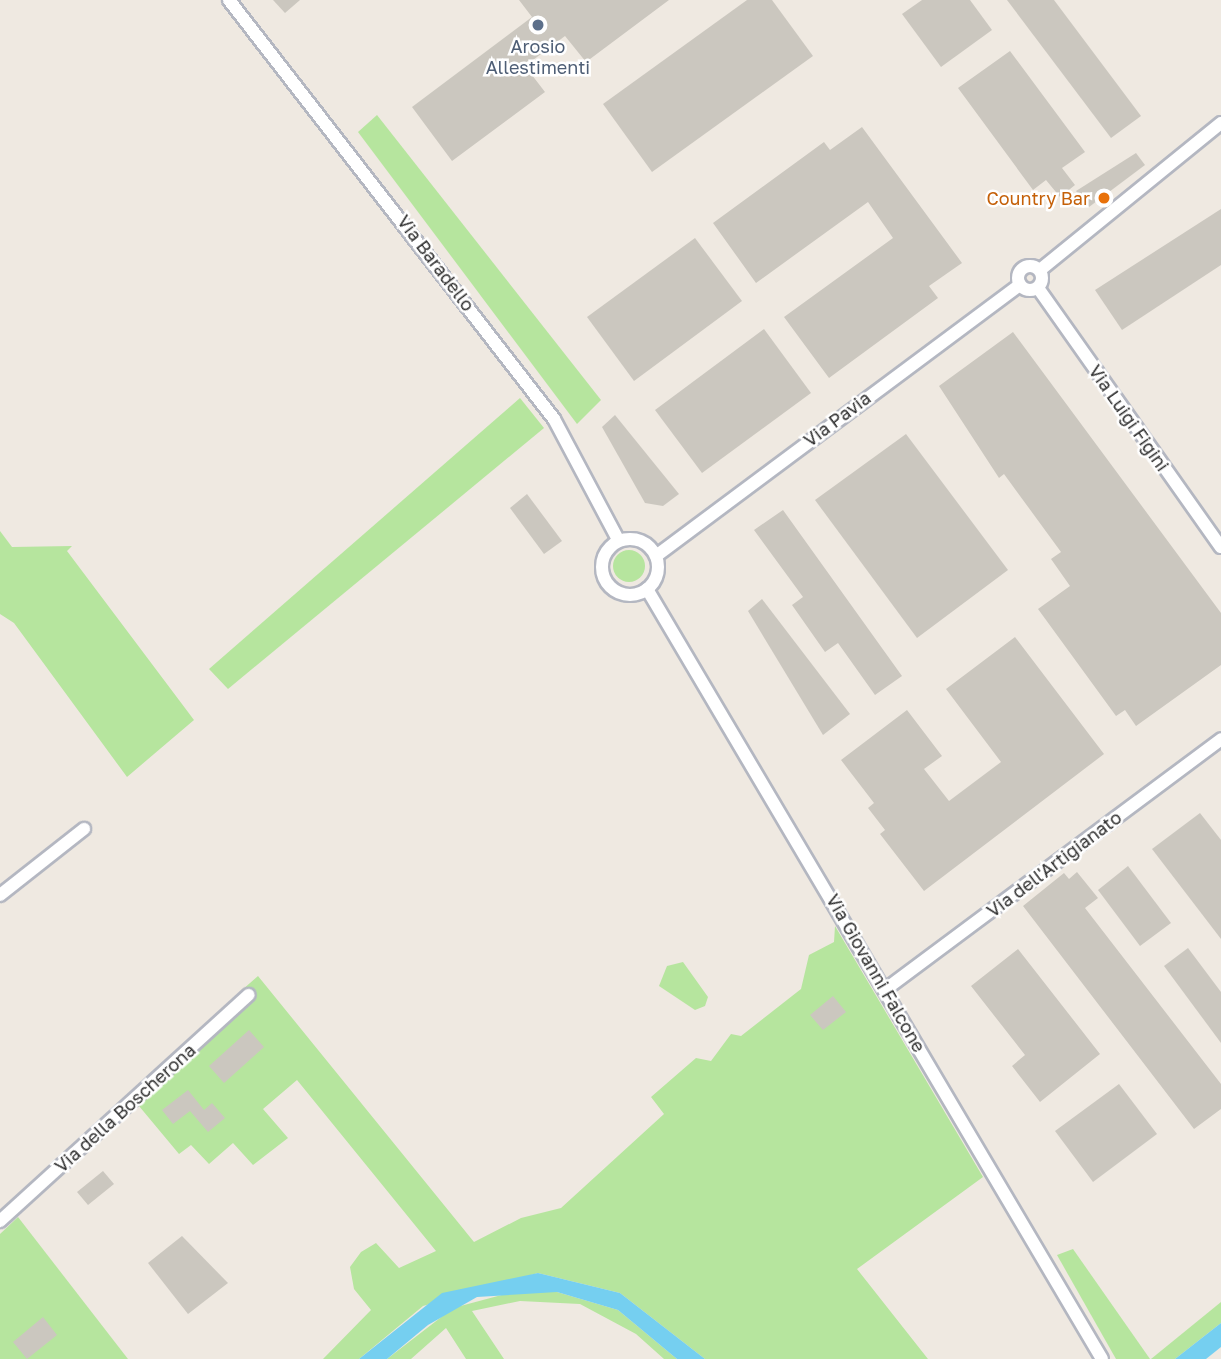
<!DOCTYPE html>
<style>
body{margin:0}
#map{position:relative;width:1221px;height:1359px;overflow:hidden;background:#efe9e1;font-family:"Golos Text",sans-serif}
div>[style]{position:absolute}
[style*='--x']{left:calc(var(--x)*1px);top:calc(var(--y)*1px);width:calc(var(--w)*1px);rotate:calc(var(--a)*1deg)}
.green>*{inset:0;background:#b6e59e}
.round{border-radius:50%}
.water>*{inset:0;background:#75cff0}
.building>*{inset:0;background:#cbc7bf}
.roads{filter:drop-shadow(2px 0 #b4b7c1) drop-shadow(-2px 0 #b4b7c1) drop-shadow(0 2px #b4b7c1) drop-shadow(0 -2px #b4b7c1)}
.minor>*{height:12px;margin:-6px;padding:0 6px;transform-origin:6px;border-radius:6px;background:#fff}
.minor>.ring{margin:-6px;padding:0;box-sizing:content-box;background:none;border:12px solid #fff;border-radius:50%}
.dots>*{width:19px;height:19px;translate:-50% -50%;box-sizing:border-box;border:4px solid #fff;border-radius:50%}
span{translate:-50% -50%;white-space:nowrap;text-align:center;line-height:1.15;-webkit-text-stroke:5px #fff;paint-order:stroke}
.service-label{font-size:18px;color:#4e5e75}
.food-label{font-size:18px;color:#c56008}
.right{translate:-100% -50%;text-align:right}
.street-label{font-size:18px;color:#2e2e2e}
</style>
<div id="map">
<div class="green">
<i style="clip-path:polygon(377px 115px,601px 400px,577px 424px,358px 132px)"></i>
<i style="clip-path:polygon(520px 398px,544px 428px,228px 689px,209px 669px)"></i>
<i style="clip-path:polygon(0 531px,12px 547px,72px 546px,67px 551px,194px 720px,127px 777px,14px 623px,0 614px)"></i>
<i class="round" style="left:613px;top:550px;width:32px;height:32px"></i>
<i style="clip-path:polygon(835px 926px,983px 1177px,857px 1269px,928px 1359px,705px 1359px,620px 1293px,538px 1273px,423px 1306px,359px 1359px,323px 1359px,371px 1310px,354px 1289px,350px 1267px,361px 1252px,376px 1243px,399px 1268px,436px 1251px,297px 1080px,263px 1109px,288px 1138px,253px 1165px,233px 1143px,209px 1164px,191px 1145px,179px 1154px,139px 1106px,252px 1001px,242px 990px,258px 976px,474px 1242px,521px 1218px,561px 1208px,664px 1114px,651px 1097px,696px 1058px,711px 1061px,731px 1034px,741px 1036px,801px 989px,809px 955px,834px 942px)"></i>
<i style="clip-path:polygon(683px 962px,708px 997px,705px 1006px,695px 1010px,659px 986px,667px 966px)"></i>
<i style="clip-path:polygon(18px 1217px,128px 1359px,0 1359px,0 1234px)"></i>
<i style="clip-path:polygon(1073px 1249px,1150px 1359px,1116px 1359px,1057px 1255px)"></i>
<i style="clip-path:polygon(513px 1292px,557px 1292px,618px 1310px,677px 1359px,664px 1359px,636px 1334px,580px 1304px,520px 1301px,472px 1311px,504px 1359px,466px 1359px,446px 1328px,411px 1359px,387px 1359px,453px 1308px)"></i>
<i style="clip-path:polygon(1221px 1302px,1221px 1323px,1175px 1359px,1151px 1359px)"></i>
</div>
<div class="water">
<i style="clip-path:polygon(538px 1273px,620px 1293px,705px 1359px,677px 1359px,618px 1310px,557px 1292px,477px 1297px,428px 1325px,387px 1359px,359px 1359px,442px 1293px)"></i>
<i style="clip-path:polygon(1221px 1323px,1221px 1347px,1206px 1359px,1175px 1359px)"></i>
</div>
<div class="building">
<i style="clip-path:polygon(273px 0,300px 0,285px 13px)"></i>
<i style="clip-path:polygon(519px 0,669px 0,586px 62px,565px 36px,525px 66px,545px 92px,452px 161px,412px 107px,532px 17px)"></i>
<i style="clip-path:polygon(747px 0,772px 0,813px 56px,652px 172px,603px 104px)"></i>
<i style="clip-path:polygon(922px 0,970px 0,992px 30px,941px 67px,902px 14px)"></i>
<i style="clip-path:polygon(1007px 0,1054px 0,1141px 116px,1111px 138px)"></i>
<i style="clip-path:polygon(1010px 51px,1085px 152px,1062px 168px,1075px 185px,1060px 197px,1046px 180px,1033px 190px,958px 88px)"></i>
<i style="clip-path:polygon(862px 127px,962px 263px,929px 286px,938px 298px,829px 378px,784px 317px,893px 238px,868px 202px,756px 283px,713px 223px,824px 142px,830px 150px)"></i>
<i style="clip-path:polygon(1136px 153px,1145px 165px,1089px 207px,1076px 191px)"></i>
<i style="clip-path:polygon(1221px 209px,1221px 265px,1122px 330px,1095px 290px)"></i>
<i style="clip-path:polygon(695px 238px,742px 301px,634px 381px,587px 317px)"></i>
<i style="clip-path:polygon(764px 329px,811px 393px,702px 473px,655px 410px)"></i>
<i style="clip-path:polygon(1013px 332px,1221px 613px,1221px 665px,1136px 726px,1125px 710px,1116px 716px,1038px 609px,1070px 586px,1051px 559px,1061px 552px,1004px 474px,999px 478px,939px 386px)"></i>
<i style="clip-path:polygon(615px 415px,679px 494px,663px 506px,645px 503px,602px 427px)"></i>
<i style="clip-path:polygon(906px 434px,1008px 570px,917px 638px,815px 500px)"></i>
<i style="clip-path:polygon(527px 494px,562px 541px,544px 554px,510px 508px)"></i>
<i style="clip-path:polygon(783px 510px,902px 676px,875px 695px,838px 643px,825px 652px,792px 605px,803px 597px,754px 530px)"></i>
<i style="clip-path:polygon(762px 599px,850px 714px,823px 735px,748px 611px)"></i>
<i style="clip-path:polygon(1015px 637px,1104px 754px,924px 891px,880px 834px,885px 830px,868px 808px,874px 803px,841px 760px,907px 710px,942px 756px,924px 769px,949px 801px,1001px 762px,946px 689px)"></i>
<i style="clip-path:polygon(1200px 813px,1221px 840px,1221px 939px,1152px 849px)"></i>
<i style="clip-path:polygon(1128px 866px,1171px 923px,1140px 946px,1098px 890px)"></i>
<i style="clip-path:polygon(1077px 872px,1098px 898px,1085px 908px,1221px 1084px,1221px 1109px,1194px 1129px,1023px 906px,1064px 873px,1069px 879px)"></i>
<i style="clip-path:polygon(1188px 948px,1221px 992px,1221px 1043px,1164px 966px)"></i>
<i style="clip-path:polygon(1018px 949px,1100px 1054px,1040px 1102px,1012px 1066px,1025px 1055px,971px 986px)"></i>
<i style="clip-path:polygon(833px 996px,846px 1012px,823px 1030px,810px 1015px)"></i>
<i style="clip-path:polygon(249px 1030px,264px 1047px,224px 1083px,209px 1066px)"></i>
<i style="clip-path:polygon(1119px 1084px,1157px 1134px,1093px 1182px,1055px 1131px)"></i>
<i style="clip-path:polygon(188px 1090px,204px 1110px,212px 1103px,225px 1118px,208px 1132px,190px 1111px,173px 1124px,162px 1110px)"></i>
<i style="clip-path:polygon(103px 1171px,114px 1184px,88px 1205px,77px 1192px)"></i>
<i style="clip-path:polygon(182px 1236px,228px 1283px,188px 1314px,148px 1263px)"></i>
<i style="clip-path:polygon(43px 1317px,57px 1335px,27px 1359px,13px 1342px)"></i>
</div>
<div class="roads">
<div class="minor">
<i style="--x:229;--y:0;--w:530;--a:52.2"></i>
<i style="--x:554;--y:419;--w:138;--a:62"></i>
<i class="ring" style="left:1018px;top:266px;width:12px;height:12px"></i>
<i style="--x:1040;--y:270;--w:233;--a:-39.1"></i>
<i style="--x:1038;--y:288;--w:317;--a:54.8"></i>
<i class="ring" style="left:602px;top:539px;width:44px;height:44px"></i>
<i style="--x:656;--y:556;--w:454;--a:-36.7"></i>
<i style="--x:647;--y:589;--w:894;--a:59.42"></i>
<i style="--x:0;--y:895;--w:107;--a:-38.2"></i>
<i style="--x:886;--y:989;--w:418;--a:-36.7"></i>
<i style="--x:0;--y:1221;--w:336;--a:-42.3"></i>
</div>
</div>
<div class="dots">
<i style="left:538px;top:25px;background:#5c6f8a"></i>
<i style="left:1104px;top:198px;background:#e8710a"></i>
</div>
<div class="service-label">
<span style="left:538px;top:57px">Arosio<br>Allestimenti</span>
</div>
<div class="food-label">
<span class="right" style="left:1090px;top:198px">Country Bar</span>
</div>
<div class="street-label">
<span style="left:436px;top:263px;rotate:53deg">Via Baradello</span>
<span style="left:1129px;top:418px;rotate:55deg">Via Luigi Figini</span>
<span style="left:837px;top:419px;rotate:-37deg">Via Pavia</span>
<span style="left:1054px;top:864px;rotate:-37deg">Via dell'Artigianato</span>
<span style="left:876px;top:973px;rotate:60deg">Via Giovanni Falcone</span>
<span style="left:125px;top:1108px;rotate:-42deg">Via della Boscherona</span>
</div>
</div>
